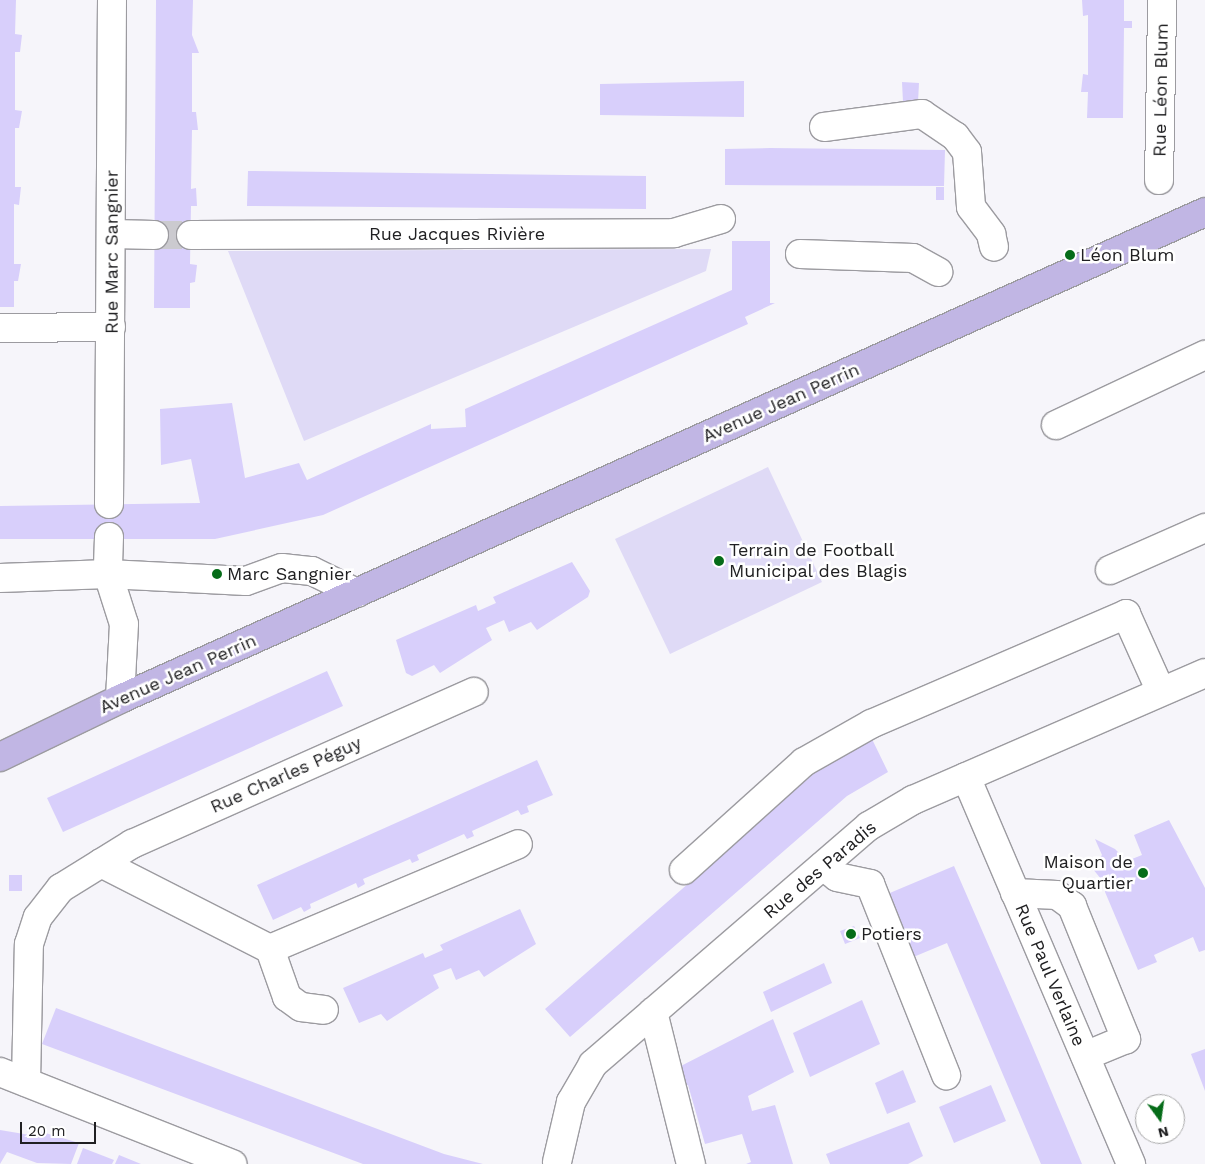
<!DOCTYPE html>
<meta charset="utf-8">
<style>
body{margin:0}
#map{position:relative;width:1205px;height:1164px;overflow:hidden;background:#f6f5fa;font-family:"Work Sans",sans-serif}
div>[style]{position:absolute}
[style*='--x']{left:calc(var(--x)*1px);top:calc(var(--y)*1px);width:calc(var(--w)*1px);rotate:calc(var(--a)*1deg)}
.green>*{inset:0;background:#dfdaf6}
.building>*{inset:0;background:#d8cffb}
.minor-tunnel>*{height:28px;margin-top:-14px;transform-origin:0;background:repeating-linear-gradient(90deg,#cbcacf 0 28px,transparent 0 42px)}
.roads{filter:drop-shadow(1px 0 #9c9ba0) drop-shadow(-1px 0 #9c9ba0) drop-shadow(0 1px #9c9ba0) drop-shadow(0 -1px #9c9ba0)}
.minor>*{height:28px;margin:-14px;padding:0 14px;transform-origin:14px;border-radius:14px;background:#fff}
.major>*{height:28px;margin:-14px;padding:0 14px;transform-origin:14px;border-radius:14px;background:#c1b6e4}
.dots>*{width:14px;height:14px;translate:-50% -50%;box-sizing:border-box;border:2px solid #fff;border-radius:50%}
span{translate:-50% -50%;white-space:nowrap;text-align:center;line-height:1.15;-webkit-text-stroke:5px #fff;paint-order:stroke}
.street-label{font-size:18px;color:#202022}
.poi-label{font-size:18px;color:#202022}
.left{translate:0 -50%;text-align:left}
.right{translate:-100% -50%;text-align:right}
.north{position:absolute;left:1135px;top:1094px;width:50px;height:50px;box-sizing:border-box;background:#fff;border:1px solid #a6a6a7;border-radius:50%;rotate:166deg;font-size:14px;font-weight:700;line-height:20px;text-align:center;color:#202022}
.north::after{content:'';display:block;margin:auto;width:18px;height:22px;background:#066c19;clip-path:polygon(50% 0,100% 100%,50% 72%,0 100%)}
.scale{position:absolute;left:20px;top:1122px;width:76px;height:22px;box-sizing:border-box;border:2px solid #202022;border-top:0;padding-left:6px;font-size:15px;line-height:18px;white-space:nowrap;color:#202022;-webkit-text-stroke:4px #fff;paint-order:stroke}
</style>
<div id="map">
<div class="green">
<i style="clip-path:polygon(711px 249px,706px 271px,304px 441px,228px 251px)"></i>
<i style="clip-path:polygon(768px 467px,822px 582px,670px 654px,615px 539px)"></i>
</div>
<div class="building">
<i style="clip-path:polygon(0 0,16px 0,15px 34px,22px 35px,20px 52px,15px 52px,15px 110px,22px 111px,19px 128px,15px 128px,15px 187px,21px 187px,19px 205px,14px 204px,14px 264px,21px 264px,18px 281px,14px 281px,14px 307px,0 307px)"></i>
<i style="clip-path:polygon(156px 0,193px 0,192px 35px,199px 53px,192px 53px,192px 112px,196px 112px,198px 130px,192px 130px,191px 189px,196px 188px,197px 206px,191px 206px,190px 264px,197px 265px,195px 282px,190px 283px,190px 308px,154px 308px)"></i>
<i style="clip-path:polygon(1082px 0,1124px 0,1124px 21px,1132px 21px,1132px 28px,1124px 28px,1123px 118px,1087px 118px,1088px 92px,1081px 92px,1083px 74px,1088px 75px,1088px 15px,1083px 16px)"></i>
<i style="clip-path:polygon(744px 81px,744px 117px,600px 115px,600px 84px)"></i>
<i style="clip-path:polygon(902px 82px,919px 83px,918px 102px,903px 102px)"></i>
<i style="clip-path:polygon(770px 148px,945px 150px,944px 186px,725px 185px,725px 149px)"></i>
<i style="clip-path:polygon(248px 171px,646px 176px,646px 209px,247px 206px)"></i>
<i style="clip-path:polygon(936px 187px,944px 187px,944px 200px,936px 200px)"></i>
<i style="clip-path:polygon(732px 241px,770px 241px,770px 303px,775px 303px,745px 317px,748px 324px,323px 515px,215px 539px,0 539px,0 506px,200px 503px,191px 459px,161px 465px,160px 409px,232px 403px,245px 478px,299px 463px,307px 480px,431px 424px,431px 429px,466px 427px,465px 409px,732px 290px)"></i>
<i style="clip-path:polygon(572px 562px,590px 591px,588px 597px,537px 630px,531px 622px,509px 632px,504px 620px,486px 628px,492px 640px,440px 673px,434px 665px,412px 676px,406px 673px,396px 640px,476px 605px,478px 611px,496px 603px,493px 597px)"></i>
<i style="clip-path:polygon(327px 671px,343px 706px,63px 832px,47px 798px)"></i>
<i style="clip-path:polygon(871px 737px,888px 772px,847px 796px,570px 1037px,545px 1009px,819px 769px)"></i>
<i style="clip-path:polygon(537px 760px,553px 795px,527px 806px,529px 812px,521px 815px,518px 810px,472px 831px,474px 836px,467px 839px,464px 834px,417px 855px,419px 860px,412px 863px,410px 859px,363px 879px,365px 884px,358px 888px,356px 883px,310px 904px,311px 908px,304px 912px,301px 907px,273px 920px,257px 885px)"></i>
<i style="clip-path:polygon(1169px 820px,1205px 888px,1205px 950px,1199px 952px,1193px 937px,1154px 955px,1157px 962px,1138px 970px,1105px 892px,1106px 885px,1092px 868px,1102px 855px,1095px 839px,1115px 849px,1127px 861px,1142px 855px,1134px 835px)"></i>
<i style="clip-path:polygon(954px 866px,1028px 1036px,1082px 1164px,1041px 1164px,947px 943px,911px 958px,885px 895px)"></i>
<i style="clip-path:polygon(9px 875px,22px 875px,22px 891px,9px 891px)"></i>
<i style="clip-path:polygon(520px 909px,536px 944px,484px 977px,479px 970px,456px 980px,451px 968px,433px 975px,439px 988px,387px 1021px,381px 1014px,359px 1023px,343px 988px,423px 953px,425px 958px,443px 950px,440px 945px)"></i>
<i style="clip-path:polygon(854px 926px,860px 938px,845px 944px,840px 931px)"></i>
<i style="clip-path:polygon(824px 963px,832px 983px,771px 1012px,763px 992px)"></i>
<i style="clip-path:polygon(862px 1000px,880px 1044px,810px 1077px,793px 1033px)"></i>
<i style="clip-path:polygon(56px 1008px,444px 1154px,483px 1164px,363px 1164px,42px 1044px)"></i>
<i style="clip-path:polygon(773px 1019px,794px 1072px,748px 1096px,752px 1111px,775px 1105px,793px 1164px,746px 1164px,751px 1162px,742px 1134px,705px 1144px,688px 1085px,680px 1087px,675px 1069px)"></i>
<i style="clip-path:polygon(1205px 1049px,1205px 1091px,1191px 1054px)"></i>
<i style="clip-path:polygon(903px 1070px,916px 1102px,887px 1114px,875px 1083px)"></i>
<i style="clip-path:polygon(991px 1085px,1006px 1121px,954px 1143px,939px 1107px)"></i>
<i style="clip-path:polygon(909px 1122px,923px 1156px,908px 1164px,830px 1164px,826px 1154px)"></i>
<i style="clip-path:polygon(32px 1129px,79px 1143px,71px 1164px,37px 1163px,7px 1152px,0 1164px,0 1130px,30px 1135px)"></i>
<i style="clip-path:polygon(83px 1148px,114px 1160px,112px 1164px,77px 1164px)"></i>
<i style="clip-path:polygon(119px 1155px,141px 1164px,115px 1164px)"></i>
</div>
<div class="minor-tunnel">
<i style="--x:154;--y:235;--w:37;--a:0"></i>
</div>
<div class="roads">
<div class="minor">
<i style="--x:824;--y:127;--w:99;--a:-7.6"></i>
<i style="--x:922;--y:114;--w:40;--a:34"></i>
<i style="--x:955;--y:136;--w:20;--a:53"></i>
<i style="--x:967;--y:152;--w:55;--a:85.8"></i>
<i style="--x:971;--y:207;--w:34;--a:53"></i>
<i style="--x:991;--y:234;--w:13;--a:77"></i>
<i style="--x:1159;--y:180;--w:180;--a:-89"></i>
<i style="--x:113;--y:234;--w:41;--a:1.4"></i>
<i style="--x:191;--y:235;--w:483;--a:-0.2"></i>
<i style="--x:674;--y:233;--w:49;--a:-16.6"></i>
<i style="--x:800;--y:254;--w:113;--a:2"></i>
<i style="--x:913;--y:258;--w:29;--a:29"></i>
<i style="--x:0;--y:328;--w:111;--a:-0.5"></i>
<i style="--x:1056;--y:425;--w:165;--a:-25.2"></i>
<i style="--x:109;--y:504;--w:504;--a:-89.66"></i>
<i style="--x:109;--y:537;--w:37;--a:92"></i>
<i style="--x:108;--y:574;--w:52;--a:72.3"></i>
<i style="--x:124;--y:624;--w:75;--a:93.1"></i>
<i style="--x:1110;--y:570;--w:104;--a:-23.9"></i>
<i style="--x:0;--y:578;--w:108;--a:-2.1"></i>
<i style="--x:108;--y:574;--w:138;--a:2.9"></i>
<i style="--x:246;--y:581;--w:38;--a:-20"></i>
<i style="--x:282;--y:568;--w:30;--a:6"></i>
<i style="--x:312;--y:571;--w:50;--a:26.1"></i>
<i style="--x:966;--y:777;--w:421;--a:66.9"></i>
<i style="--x:101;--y:863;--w:190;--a:27"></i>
<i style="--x:270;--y:949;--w:269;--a:-22.9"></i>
<i style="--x:823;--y:866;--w:18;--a:38"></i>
<i style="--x:837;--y:877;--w:34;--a:12"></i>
<i style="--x:870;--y:884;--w:206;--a:68.3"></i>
<i style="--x:684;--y:870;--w:161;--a:-42"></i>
<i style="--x:804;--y:762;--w:77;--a:-29.6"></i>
<i style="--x:871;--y:724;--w:278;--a:-23.3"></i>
<i style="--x:1126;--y:614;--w:85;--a:65.8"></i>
<i style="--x:1015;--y:893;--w:42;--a:2.7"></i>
<i style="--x:1057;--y:895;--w:19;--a:36"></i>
<i style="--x:1072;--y:906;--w:144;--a:67.9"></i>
<i style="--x:1126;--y:1039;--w:44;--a:157.5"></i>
<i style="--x:270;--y:949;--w:51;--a:70.5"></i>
<i style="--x:287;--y:997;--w:17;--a:36"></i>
<i style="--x:301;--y:1007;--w:23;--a:7"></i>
<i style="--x:653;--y:1012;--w:157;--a:76"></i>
<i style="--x:0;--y:1072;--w:250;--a:21.6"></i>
<i style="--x:26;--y:1082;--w:138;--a:-88.8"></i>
<i style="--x:29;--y:944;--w:28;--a:-72"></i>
<i style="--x:38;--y:917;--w:37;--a:-52"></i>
<i style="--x:61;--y:888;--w:84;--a:-31.8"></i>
<i style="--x:132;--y:844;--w:374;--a:-24"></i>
<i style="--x:557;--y:1162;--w:62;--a:-76.9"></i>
<i style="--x:571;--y:1102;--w:44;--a:-59.9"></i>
<i style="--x:593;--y:1064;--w:364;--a:-40.8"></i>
<i style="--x:869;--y:826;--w:51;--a:-30.6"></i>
<i style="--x:913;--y:800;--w:318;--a:-23.5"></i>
</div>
<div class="major">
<i style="--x:0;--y:757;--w:133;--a:-25.8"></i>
<i style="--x:120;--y:699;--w:1189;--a:-24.17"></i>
</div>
</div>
<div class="dots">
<i style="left:1070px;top:255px;background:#066c19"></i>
<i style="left:719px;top:561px;background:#066c19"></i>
<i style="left:217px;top:574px;background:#066c19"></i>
<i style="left:1143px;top:873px;background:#066c19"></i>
<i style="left:851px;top:934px;background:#066c19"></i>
</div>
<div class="street-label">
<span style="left:1161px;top:90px;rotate:-89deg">Rue Léon Blum</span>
<span style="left:457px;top:234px">Rue Jacques Rivière</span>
<span style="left:112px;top:252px;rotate:-90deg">Rue Marc Sangnier</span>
<span style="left:781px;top:403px;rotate:-24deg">Avenue Jean Perrin</span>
<span style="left:178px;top:674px;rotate:-24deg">Avenue Jean Perrin</span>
<span style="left:286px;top:775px;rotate:-24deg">Rue Charles Péguy</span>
<span style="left:820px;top:870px;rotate:-40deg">Rue des Paradis</span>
<span style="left:1050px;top:975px;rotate:67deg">Rue Paul Verlaine</span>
</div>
<div class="poi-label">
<span class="left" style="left:1080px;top:255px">Léon Blum</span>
<span class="left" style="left:729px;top:561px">Terrain de Football<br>Municipal des Blagis</span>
<span class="left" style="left:227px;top:574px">Marc Sangnier</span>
<span class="right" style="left:1133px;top:873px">Maison de<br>Quartier</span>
<span class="left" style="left:861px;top:934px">Potiers</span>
</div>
<div class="north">N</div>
<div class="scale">20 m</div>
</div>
